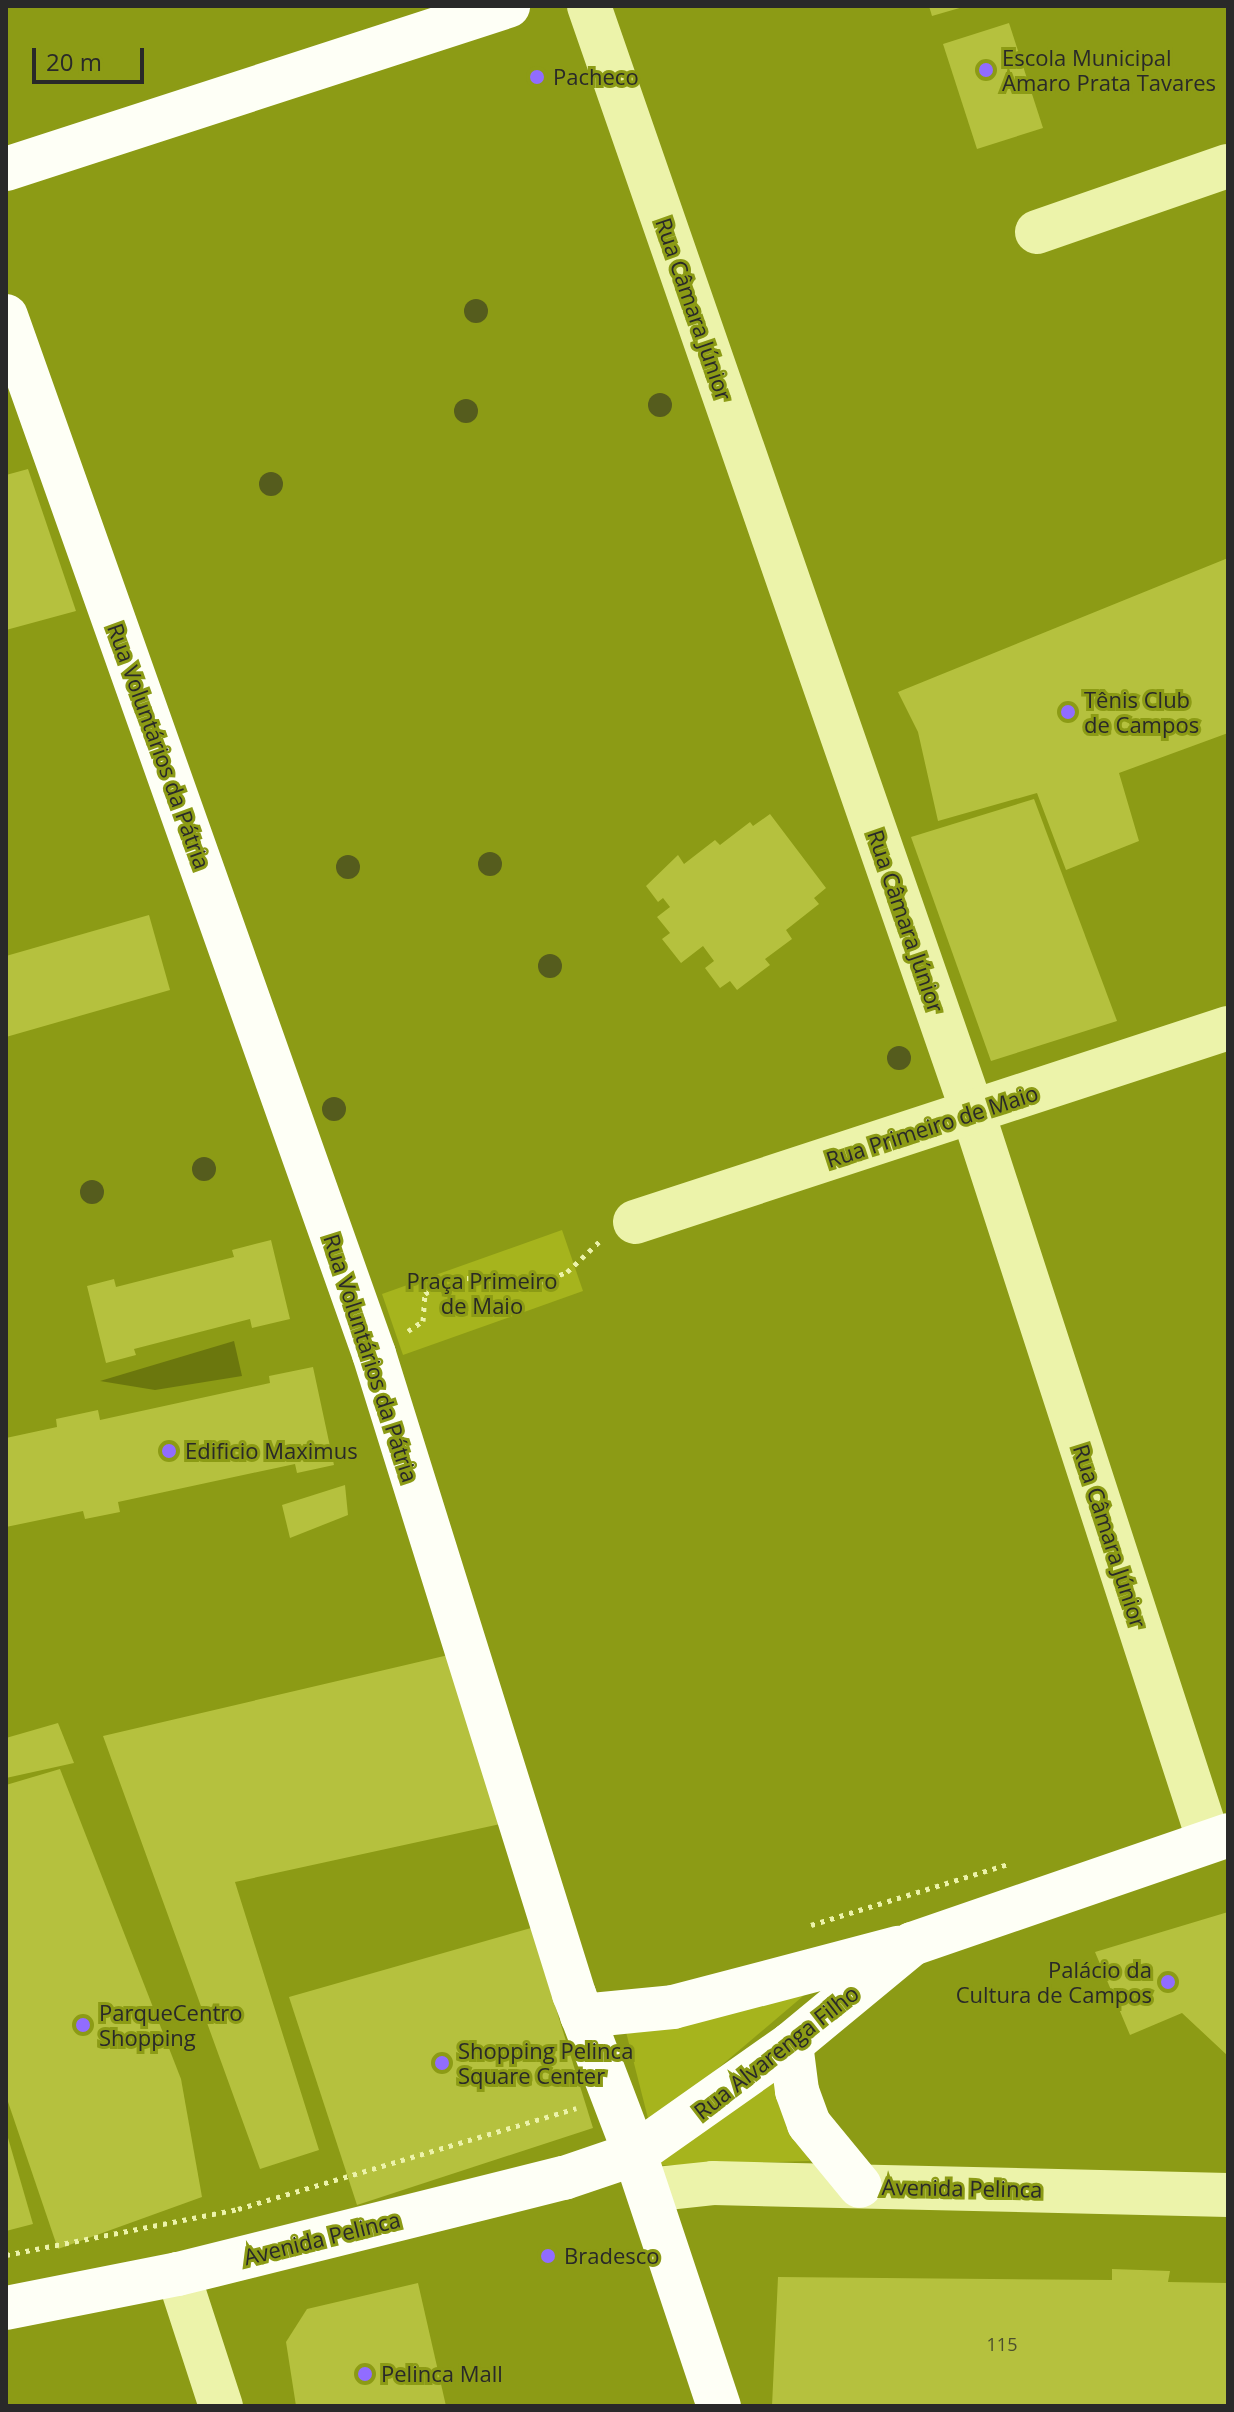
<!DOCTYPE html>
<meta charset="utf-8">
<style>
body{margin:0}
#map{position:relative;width:1234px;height:2412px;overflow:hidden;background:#8c9b15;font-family:"Open Sans",sans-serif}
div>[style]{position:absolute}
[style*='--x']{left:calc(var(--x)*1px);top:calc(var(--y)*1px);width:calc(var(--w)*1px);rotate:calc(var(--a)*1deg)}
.green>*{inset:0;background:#a6b41d}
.water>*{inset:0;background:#6b770d}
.building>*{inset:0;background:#b5c13e}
.path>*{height:5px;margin-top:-2.5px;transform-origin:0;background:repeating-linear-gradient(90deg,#ecf3aa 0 4px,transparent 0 10px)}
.minor>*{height:44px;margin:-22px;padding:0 22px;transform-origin:22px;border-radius:22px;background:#ecf3aa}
.major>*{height:44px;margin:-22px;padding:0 22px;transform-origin:22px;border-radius:22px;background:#fefff6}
.trees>*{width:24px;height:24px;margin:-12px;border-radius:50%;background:#555c1d}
.dots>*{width:22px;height:22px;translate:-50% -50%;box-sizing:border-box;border:4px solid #8c9b15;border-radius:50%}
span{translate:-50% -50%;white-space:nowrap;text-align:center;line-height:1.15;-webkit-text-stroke:6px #8c9b15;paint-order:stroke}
.number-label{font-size:18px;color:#4c4f2e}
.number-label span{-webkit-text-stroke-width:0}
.poi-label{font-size:22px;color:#292929}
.left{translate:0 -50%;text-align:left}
.right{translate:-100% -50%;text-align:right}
.street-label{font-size:22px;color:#292929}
.park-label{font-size:22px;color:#282924}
.frame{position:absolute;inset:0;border:8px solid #292929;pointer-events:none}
.scale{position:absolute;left:32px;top:48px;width:112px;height:36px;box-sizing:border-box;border:4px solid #292929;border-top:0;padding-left:10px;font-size:24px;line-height:28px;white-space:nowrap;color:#292929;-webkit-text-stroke:6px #8c9b15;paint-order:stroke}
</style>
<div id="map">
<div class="green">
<i style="clip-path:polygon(562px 1230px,583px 1291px,403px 1355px,382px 1294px)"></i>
<i style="clip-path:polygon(822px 1980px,650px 2126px,626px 2032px)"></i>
<i style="clip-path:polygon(781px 2068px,785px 2119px,810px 2161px,643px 2166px)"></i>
</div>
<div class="water">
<i style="clip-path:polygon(234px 1341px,242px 1376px,155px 1390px,100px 1381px)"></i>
</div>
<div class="building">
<i style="clip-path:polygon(929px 6px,963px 6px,963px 7px,932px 16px)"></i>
<i style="clip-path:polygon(1009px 23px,1043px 128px,977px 149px,943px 44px)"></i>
<i style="clip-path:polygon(28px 469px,76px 611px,6px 630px,6px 475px)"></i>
<i style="clip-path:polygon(1228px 558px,1228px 733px,1119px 773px,1139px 841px,1066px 870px,1037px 793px,938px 821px,918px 732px,898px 692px)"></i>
<i style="clip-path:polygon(1034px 799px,1117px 1021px,991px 1061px,911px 837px)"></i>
<i style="clip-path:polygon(770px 814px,826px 888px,814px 898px,819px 904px,786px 930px,792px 939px,765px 959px,770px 965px,737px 990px,730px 981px,720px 988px,705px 968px,714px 961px,703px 946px,681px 963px,662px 939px,670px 933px,657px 917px,670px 907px,663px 898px,658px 902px,646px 886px,678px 855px,684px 864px,715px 840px,720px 845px,750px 822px,753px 826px)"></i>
<i style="clip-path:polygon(149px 915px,170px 990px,6px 1037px,6px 956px)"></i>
<i style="clip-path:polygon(271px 1240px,290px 1319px,252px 1328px,250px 1319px,134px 1349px,136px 1355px,106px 1363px,87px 1286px,114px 1279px,116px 1287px,234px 1257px,232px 1250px)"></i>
<i style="clip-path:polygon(313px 1367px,334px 1465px,297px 1473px,295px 1464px,118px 1502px,120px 1512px,85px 1519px,83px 1511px,6px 1527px,6px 1438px,57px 1427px,56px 1419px,98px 1410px,100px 1420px,270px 1383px,269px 1376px)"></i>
<i style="clip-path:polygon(345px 1485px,348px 1515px,290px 1538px,282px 1505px)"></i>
<i style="clip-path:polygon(457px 1653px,505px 1823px,235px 1882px,319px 2150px,260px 2169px,103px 1736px)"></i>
<i style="clip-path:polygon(58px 1723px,74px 1763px,6px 1778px,6px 1738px)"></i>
<i style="clip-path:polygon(60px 1769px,181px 2079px,202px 2197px,58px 2249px,6px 2096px,6px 1785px)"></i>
<i style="clip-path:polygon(1228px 1912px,1228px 2056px,1182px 2013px,1130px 2035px,1095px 1952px)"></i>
<i style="clip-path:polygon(531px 1928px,593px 2128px,357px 2205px,289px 1997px)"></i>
<i style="clip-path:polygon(6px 2131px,33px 2224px,6px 2231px)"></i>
<i style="clip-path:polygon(1112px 2269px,1170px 2271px,1168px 2282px,1228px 2283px,1228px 2406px,772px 2406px,778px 2277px,1112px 2280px)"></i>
<i style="clip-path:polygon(418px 2283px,446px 2406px,296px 2406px,286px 2342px,307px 2309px)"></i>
</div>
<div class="path">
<i style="--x:408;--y:1331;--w:18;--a:-34"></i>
<i style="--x:423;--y:1321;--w:27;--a:-86"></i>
<i style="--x:425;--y:1294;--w:28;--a:-38"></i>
<i style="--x:447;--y:1277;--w:94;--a:3"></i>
<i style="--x:541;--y:1282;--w:28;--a:-21"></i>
<i style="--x:567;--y:1272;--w:47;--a:-43.3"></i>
<i style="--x:811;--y:1925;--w:206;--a:-17.2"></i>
<i style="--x:6;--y:2255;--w:237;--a:-11.2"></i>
<i style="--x:238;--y:2209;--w:353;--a:-16.6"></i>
</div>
<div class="minor">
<i style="--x:589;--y:6;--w:1172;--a:70.87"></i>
<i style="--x:973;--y:1113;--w:765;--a:72.04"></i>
<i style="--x:1037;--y:232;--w:202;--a:-19.1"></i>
<i style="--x:635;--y:1222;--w:624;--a:-18.12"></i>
<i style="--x:648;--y:2190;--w:65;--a:-6.1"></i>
<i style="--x:713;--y:2183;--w:515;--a:1.33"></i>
<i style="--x:178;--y:2274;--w:139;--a:72"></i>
</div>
<div class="major">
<i style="--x:6;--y:169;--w:528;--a:-17.99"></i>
<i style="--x:6;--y:316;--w:1101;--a:70.48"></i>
<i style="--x:374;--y:1354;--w:671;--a:72.65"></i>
<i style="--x:574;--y:1994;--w:171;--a:69.1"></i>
<i style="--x:635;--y:2154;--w:266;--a:71.6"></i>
<i style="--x:582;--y:2016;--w:91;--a:-5.6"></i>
<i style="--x:673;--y:2007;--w:233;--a:-14.7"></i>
<i style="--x:791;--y:2044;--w:47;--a:82.7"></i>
<i style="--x:797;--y:2091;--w:35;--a:70"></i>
<i style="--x:809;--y:2124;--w:80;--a:50.6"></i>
<i style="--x:6;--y:2308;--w:175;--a:-11.2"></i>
<i style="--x:178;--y:2274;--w:398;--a:-14"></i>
<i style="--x:564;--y:2178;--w:75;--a:-18.7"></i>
<i style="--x:635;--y:2154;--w:191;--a:-35.2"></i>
<i style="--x:791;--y:2044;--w:157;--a:-39.6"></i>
<i style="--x:912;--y:1944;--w:334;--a:-19"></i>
</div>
<div class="trees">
<i style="left:476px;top:311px"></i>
<i style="left:660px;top:405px"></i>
<i style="left:466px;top:411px"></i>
<i style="left:271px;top:484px"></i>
<i style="left:490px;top:864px"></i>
<i style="left:348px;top:867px"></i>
<i style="left:550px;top:966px"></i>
<i style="left:899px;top:1058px"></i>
<i style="left:334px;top:1109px"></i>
<i style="left:204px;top:1169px"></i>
<i style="left:92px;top:1192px"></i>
</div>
<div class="dots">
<i style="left:986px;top:70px;background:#916cff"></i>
<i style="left:537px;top:77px;background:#916cff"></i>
<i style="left:1068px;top:712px;background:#916cff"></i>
<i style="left:169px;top:1451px;background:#916cff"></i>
<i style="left:1168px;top:1982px;background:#916cff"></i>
<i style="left:83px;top:2025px;background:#916cff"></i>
<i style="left:442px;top:2063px;background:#916cff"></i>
<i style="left:548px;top:2256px;background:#916cff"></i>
<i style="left:365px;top:2374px;background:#916cff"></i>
</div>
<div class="number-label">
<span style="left:1002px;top:2344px">115</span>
</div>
<div class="poi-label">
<span class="left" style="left:1002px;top:70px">Escola Municipal<br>Amaro Prata Tavares</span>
<span class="left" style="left:553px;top:77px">Pacheco</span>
<span class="left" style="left:1084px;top:712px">Tênis Club<br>de Campos</span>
<span class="left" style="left:185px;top:1451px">Edificio Maximus</span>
<span class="right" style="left:1152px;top:1982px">Palácio da<br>Cultura de Campos</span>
<span class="left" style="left:99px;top:2025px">ParqueCentro<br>Shopping</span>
<span class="left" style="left:458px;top:2063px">Shopping Pelinca<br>Square Center</span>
<span class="left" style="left:564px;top:2256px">Bradesco</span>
<span class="left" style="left:381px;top:2374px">Pelinca Mall</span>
</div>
<div class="street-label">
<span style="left:694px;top:309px;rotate:71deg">Rua Câmara Júnior</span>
<span style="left:159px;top:746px;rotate:70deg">Rua Voluntários da Pátria</span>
<span style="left:906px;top:921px;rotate:71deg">Rua Câmara Júnior</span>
<span style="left:932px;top:1126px;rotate:-18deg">Rua Primeiro de Maio</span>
<span style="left:371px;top:1358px;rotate:72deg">Rua Voluntários da Pátria</span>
<span style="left:1110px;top:1536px;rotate:72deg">Rua Câmara Júnior</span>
<span style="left:776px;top:2052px;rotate:-38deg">Rua Alvarenga Filho</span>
<span style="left:962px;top:2188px;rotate:1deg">Avenida Pelinca</span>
<span style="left:322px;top:2238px;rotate:-14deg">Avenida Pelinca</span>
</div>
<div class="park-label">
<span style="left:482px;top:1293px">Praça Primeiro<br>de Maio</span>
</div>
<div class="frame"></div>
<div class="scale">20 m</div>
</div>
